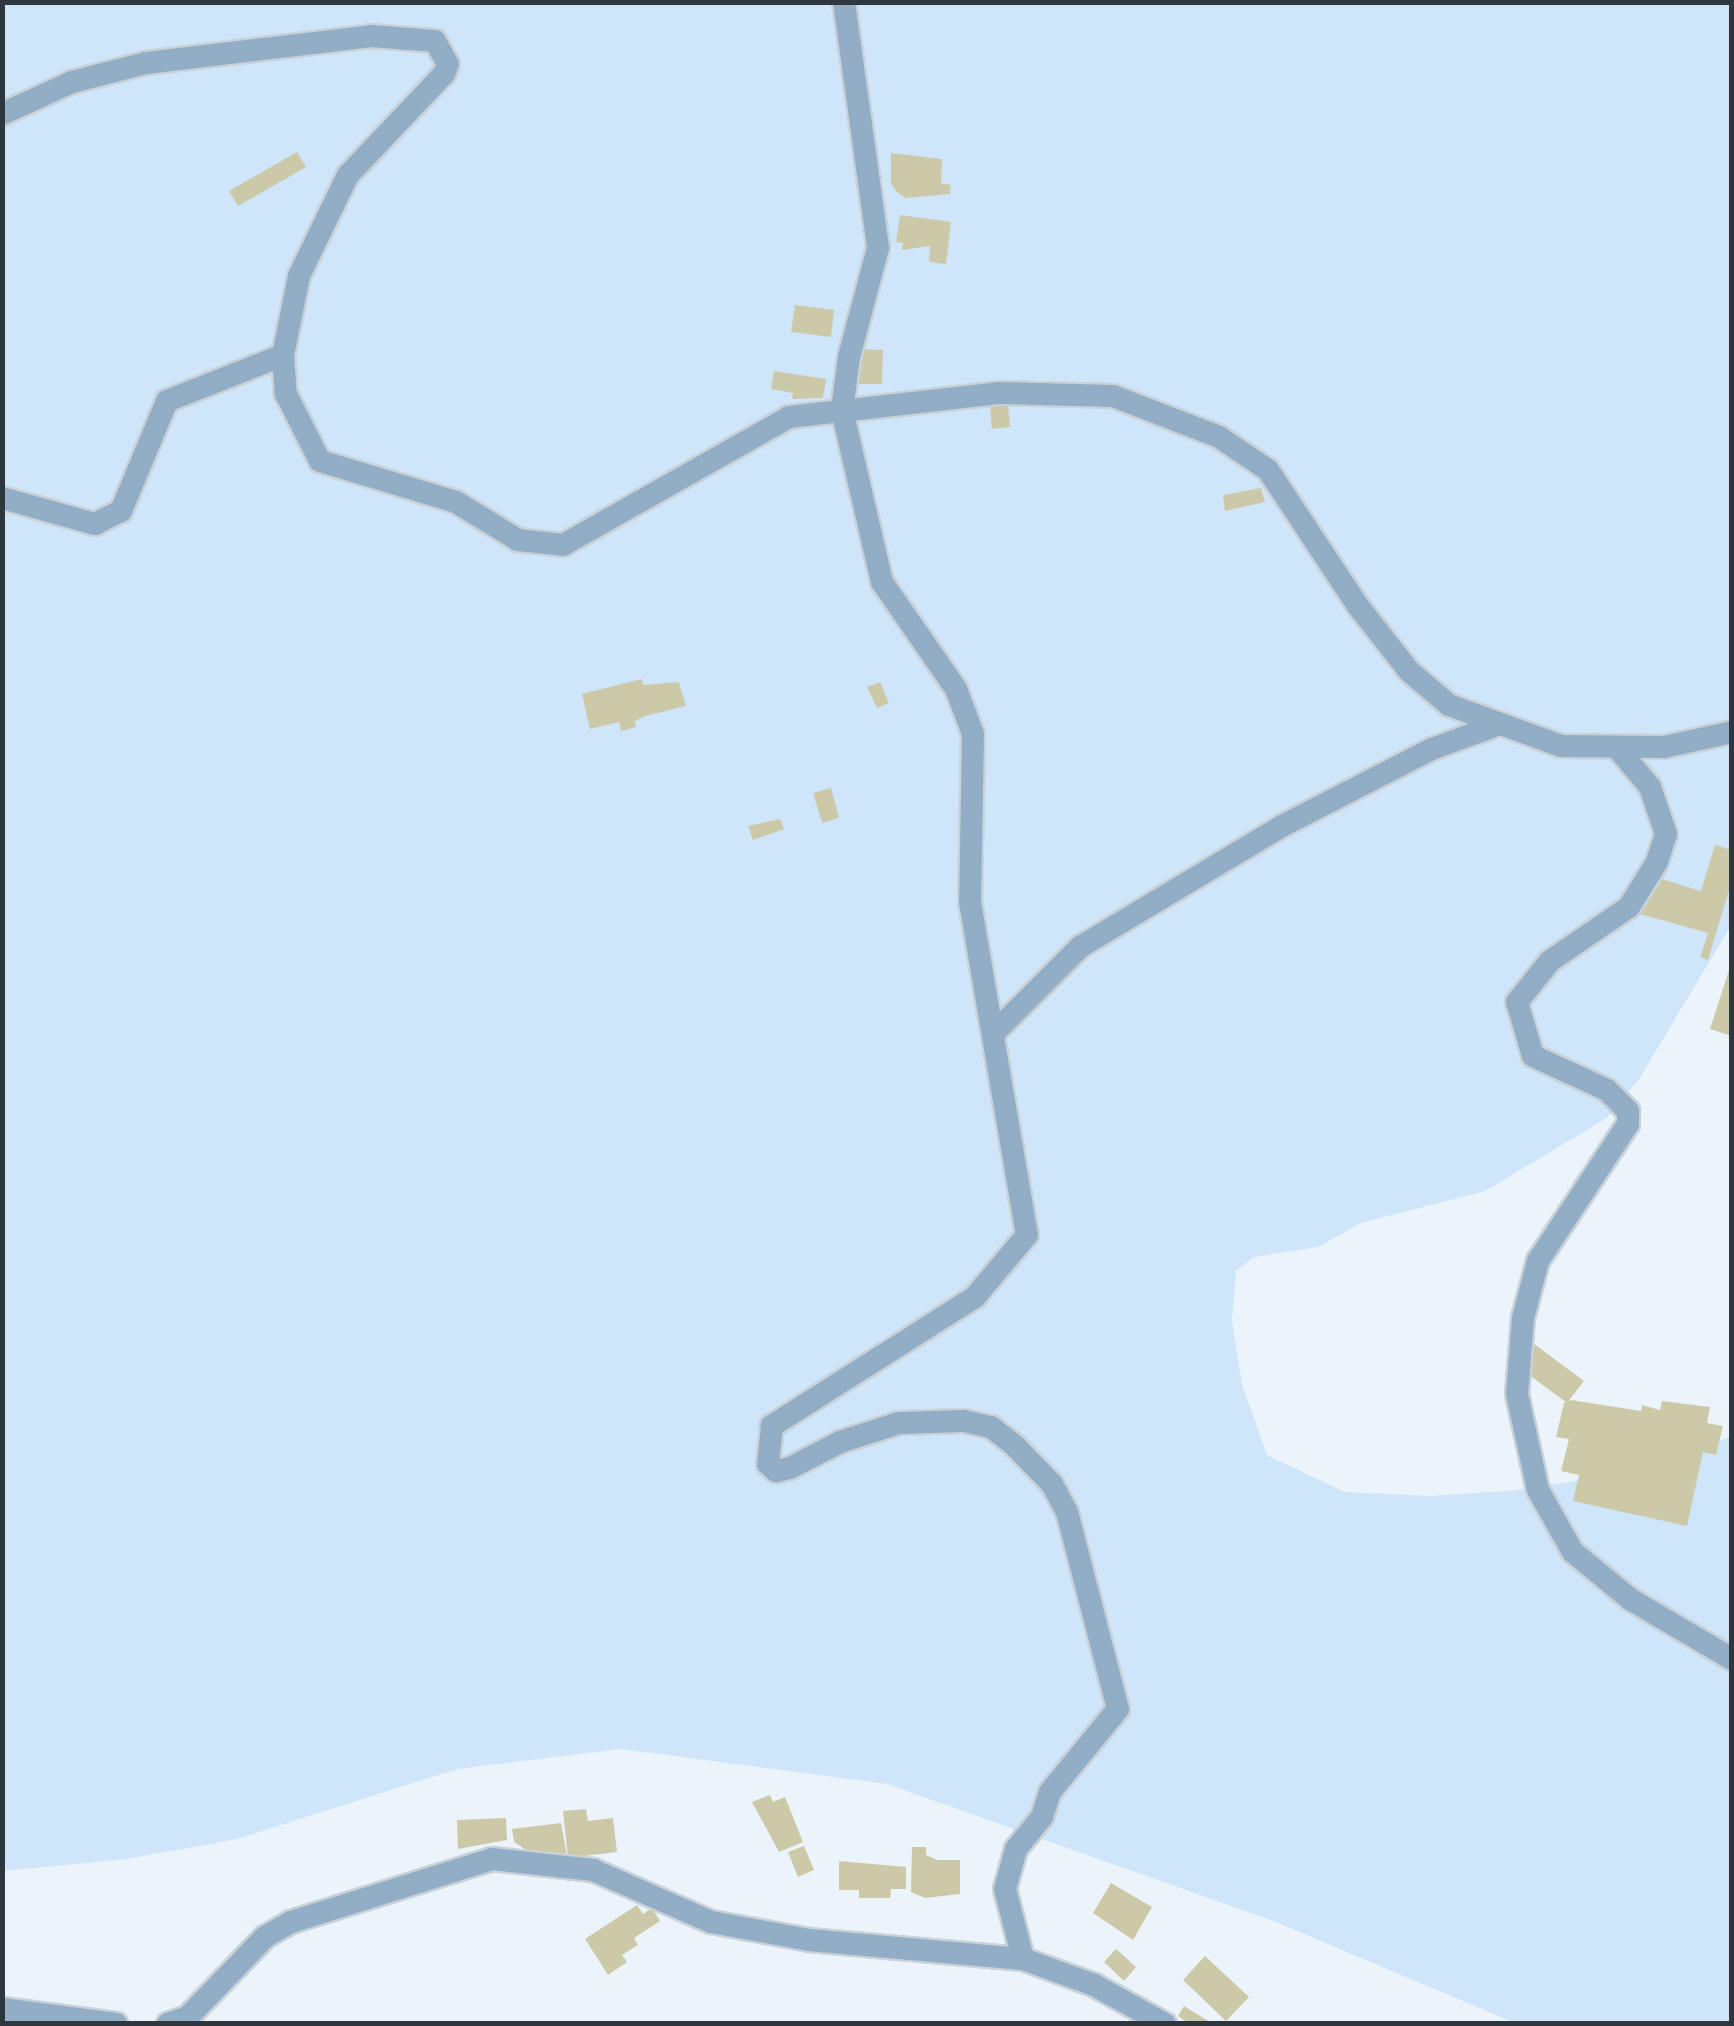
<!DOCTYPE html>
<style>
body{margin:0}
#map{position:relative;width:1734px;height:2026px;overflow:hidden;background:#ecf4fb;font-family:"Space Grotesk",sans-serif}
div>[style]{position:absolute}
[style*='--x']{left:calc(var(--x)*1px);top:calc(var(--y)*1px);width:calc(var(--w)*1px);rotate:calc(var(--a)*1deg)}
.green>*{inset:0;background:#cfe5fa}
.building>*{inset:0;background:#ccc9a8}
.roads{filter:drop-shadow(2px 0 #cad2d9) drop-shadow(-2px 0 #cad2d9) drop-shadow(0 2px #cad2d9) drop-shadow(0 -2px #cad2d9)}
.minor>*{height:22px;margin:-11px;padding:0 11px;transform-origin:11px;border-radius:11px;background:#92adc6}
span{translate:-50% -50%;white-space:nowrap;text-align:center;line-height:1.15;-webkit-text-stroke:10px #ecf4fb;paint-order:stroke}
.frame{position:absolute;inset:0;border:5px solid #2f373e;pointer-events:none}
</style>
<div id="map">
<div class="green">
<i style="clip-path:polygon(3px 3px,1731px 3px,1731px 926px,1639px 1079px,1607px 1118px,1485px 1191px,1361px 1223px,1318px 1247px,1254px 1257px,1236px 1271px,1232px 1320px,1242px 1385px,1267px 1455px,1345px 1492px,1430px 1496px,1518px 1490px,1604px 1476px,1731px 1437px,1731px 2023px,1515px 2023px,1276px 1922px,887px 1784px,621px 1749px,457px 1769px,237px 1839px,127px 1859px,3px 1871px)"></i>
</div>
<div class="building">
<i style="clip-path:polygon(297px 152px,306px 167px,238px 206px,229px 191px)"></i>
<i style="clip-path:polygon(891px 153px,942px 159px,941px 183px,951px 185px,950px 194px,905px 198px,897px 192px,891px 184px)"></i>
<i style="clip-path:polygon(900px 215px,951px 222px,946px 264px,929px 262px,930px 246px,902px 250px,903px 243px,896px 242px)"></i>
<i style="clip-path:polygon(795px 305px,834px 310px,831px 337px,791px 332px)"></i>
<i style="clip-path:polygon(860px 349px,883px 350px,882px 384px,859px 384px)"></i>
<i style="clip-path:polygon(774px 371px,826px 379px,823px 398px,792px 399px,793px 393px,771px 389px)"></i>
<i style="clip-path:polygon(1008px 405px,1010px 427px,992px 429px,990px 406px)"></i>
<i style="clip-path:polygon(1261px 488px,1265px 502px,1225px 511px,1223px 495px)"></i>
<i style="clip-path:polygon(642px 679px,643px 685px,679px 682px,686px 706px,645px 716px,635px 721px,636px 727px,621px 731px,619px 722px,590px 729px,582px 694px)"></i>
<i style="clip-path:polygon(880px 682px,889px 703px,877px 708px,867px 687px)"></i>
<i style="clip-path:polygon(831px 788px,839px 818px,822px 823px,813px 793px)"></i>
<i style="clip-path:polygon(780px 819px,784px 829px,753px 840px,748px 826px)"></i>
<i style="clip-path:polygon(1732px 839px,1732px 880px,1708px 960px,1700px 957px,1708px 933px,1640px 914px,1652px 876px,1701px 891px,1715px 845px,1728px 849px)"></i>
<i style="clip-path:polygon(1731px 964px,1732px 964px,1732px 1036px,1710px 1029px)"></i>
<i style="clip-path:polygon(1522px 1335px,1584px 1381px,1567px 1403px,1528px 1374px)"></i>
<i style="clip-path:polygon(1571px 1400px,1641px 1411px,1642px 1405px,1660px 1410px,1662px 1401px,1710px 1407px,1707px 1423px,1723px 1426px,1716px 1455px,1703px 1452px,1687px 1526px,1573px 1501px,1579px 1475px,1561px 1471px,1569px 1439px,1556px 1437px,1564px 1403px)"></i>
<i style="clip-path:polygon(770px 1795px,773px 1802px,785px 1797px,803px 1842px,779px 1852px,752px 1802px)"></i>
<i style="clip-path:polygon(586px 1809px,588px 1821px,613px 1818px,617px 1852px,568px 1858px,563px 1811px)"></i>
<i style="clip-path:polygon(506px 1818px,507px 1840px,458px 1849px,457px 1820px)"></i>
<i style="clip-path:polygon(561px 1823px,567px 1856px,532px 1854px,514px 1842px,512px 1829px)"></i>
<i style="clip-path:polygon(804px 1846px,814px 1870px,798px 1877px,788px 1852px)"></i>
<i style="clip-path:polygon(912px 1847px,926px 1847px,926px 1855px,937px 1860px,960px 1860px,960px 1894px,925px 1898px,911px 1892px)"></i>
<i style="clip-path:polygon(839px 1861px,906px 1867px,906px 1889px,891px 1889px,890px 1898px,859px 1898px,859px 1890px,839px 1890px)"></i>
<i style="clip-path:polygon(1111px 1883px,1152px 1907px,1133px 1940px,1093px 1913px)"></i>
<i style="clip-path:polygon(637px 1905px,643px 1914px,652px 1908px,660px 1921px,634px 1938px,638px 1945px,622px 1955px,627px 1962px,608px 1975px,585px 1939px)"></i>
<i style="clip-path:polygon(1116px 1949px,1136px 1967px,1124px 1981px,1104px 1962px)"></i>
<i style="clip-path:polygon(1205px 1956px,1249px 1997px,1226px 2021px,1183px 1980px)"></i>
<i style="clip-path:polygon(1184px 2006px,1205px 2019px,1215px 2024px,1190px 2024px,1178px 2016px)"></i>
</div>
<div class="roads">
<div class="minor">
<i style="--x:844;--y:2;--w:248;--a:82.1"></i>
<i style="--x:878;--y:248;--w:113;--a:104.9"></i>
<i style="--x:849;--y:357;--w:53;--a:97.5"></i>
<i style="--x:842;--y:410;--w:177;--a:76.9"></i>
<i style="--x:882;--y:582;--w:130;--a:55.3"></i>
<i style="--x:956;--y:689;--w:48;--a:69.3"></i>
<i style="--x:973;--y:734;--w:168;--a:91"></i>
<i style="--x:970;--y:902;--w:338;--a:80.3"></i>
<i style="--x:1027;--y:1235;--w:81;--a:130"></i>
<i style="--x:975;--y:1297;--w:241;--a:147.6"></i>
<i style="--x:772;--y:1426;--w:38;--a:96"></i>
<i style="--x:768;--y:1464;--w:11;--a:41"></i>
<i style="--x:776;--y:1471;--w:14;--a:-12"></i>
<i style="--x:790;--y:1468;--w:56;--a:-27.5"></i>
<i style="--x:840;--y:1442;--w:62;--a:-17.9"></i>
<i style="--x:899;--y:1423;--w:65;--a:-1.8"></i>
<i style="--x:964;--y:1421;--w:28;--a:13"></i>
<i style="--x:991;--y:1427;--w:31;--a:38"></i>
<i style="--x:1015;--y:1446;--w:53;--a:45.8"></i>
<i style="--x:1052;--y:1484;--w:32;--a:62"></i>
<i style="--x:1067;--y:1512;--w:203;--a:75.5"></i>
<i style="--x:1118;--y:1709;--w:107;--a:129.3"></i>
<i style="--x:1050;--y:1792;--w:26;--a:108"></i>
<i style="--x:1042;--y:1817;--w:41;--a:129.1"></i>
<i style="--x:1016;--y:1849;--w:41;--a:105.4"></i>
<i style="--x:1005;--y:1889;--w:72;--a:75.6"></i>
<i style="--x:2;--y:114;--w:77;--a:-24.6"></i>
<i style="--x:72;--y:82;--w:76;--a:-14.4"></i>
<i style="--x:146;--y:63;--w:227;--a:-6.8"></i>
<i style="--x:371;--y:36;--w:64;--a:4.5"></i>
<i style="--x:435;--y:41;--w:26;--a:61"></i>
<i style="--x:448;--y:64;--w:11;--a:112"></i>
<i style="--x:444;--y:74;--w:139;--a:133.5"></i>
<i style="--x:348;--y:175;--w:112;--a:115.9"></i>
<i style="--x:299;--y:276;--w:81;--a:101.4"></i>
<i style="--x:283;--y:355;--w:39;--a:86"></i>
<i style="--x:286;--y:394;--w:75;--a:63.1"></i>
<i style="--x:320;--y:461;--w:142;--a:16.8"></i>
<i style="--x:456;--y:502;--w:73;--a:31.5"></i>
<i style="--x:518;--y:540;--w:45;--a:6.3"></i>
<i style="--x:563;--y:545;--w:260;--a:-29.5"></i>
<i style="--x:789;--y:417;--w:213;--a:-6.5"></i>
<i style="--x:1001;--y:393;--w:112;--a:1.5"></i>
<i style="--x:1113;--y:396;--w:114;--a:21.1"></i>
<i style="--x:1219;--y:437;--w:59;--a:34"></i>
<i style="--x:1268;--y:470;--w:163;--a:56.5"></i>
<i style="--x:1358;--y:606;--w:83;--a:51.9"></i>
<i style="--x:1409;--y:671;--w:52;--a:40.4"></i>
<i style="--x:1449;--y:705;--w:119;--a:20.1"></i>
<i style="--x:1561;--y:746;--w:103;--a:0.6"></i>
<i style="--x:1664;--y:747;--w:70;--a:-12.4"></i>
<i style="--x:2;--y:498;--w:97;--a:15.6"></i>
<i style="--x:95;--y:524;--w:29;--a:-27"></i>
<i style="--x:121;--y:511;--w:119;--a:-67.3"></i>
<i style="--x:167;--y:401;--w:125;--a:-21.6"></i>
<i style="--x:1619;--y:750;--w:48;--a:50"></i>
<i style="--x:1650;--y:787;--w:50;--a:71.2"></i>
<i style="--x:1666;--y:834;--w:29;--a:108"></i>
<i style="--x:1657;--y:862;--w:53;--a:121.9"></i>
<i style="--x:1629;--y:907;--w:96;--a:145.6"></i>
<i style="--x:1550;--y:961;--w:53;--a:128.8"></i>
<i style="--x:1517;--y:1002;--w:56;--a:73.5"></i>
<i style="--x:1533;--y:1056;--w:81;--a:24.7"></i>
<i style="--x:1607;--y:1090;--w:30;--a:45"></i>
<i style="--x:1628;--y:1111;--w:13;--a:90"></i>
<i style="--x:1628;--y:1124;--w:164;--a:123.3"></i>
<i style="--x:1538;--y:1261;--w:59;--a:104.7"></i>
<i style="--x:1523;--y:1318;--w:76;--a:94.5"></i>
<i style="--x:1517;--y:1394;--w:98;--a:77.7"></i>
<i style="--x:1538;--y:1490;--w:71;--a:60.6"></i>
<i style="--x:1573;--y:1552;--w:74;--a:39.5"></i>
<i style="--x:1630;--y:1599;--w:118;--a:30.5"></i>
<i style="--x:994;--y:1033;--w:122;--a:-45"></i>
<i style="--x:1080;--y:947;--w:235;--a:-30.9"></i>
<i style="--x:1282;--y:826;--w:169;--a:-27.2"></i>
<i style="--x:1432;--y:749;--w:69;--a:-20.3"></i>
<i style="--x:2;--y:2009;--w:115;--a:7.5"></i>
<i style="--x:168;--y:2024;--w:21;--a:-19"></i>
<i style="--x:188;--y:2017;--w:111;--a:-46.1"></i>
<i style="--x:265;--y:1937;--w:30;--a:-30"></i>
<i style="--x:291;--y:1922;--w:211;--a:-17.4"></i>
<i style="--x:492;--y:1859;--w:102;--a:6.2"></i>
<i style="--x:593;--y:1870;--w:129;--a:23.8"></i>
<i style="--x:711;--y:1922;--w:100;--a:10.4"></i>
<i style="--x:809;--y:1940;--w:215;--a:5.1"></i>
<i style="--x:1023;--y:1959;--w:76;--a:20.1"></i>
<i style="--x:1094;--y:1985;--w:81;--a:28.8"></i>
</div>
</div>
<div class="frame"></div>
</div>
